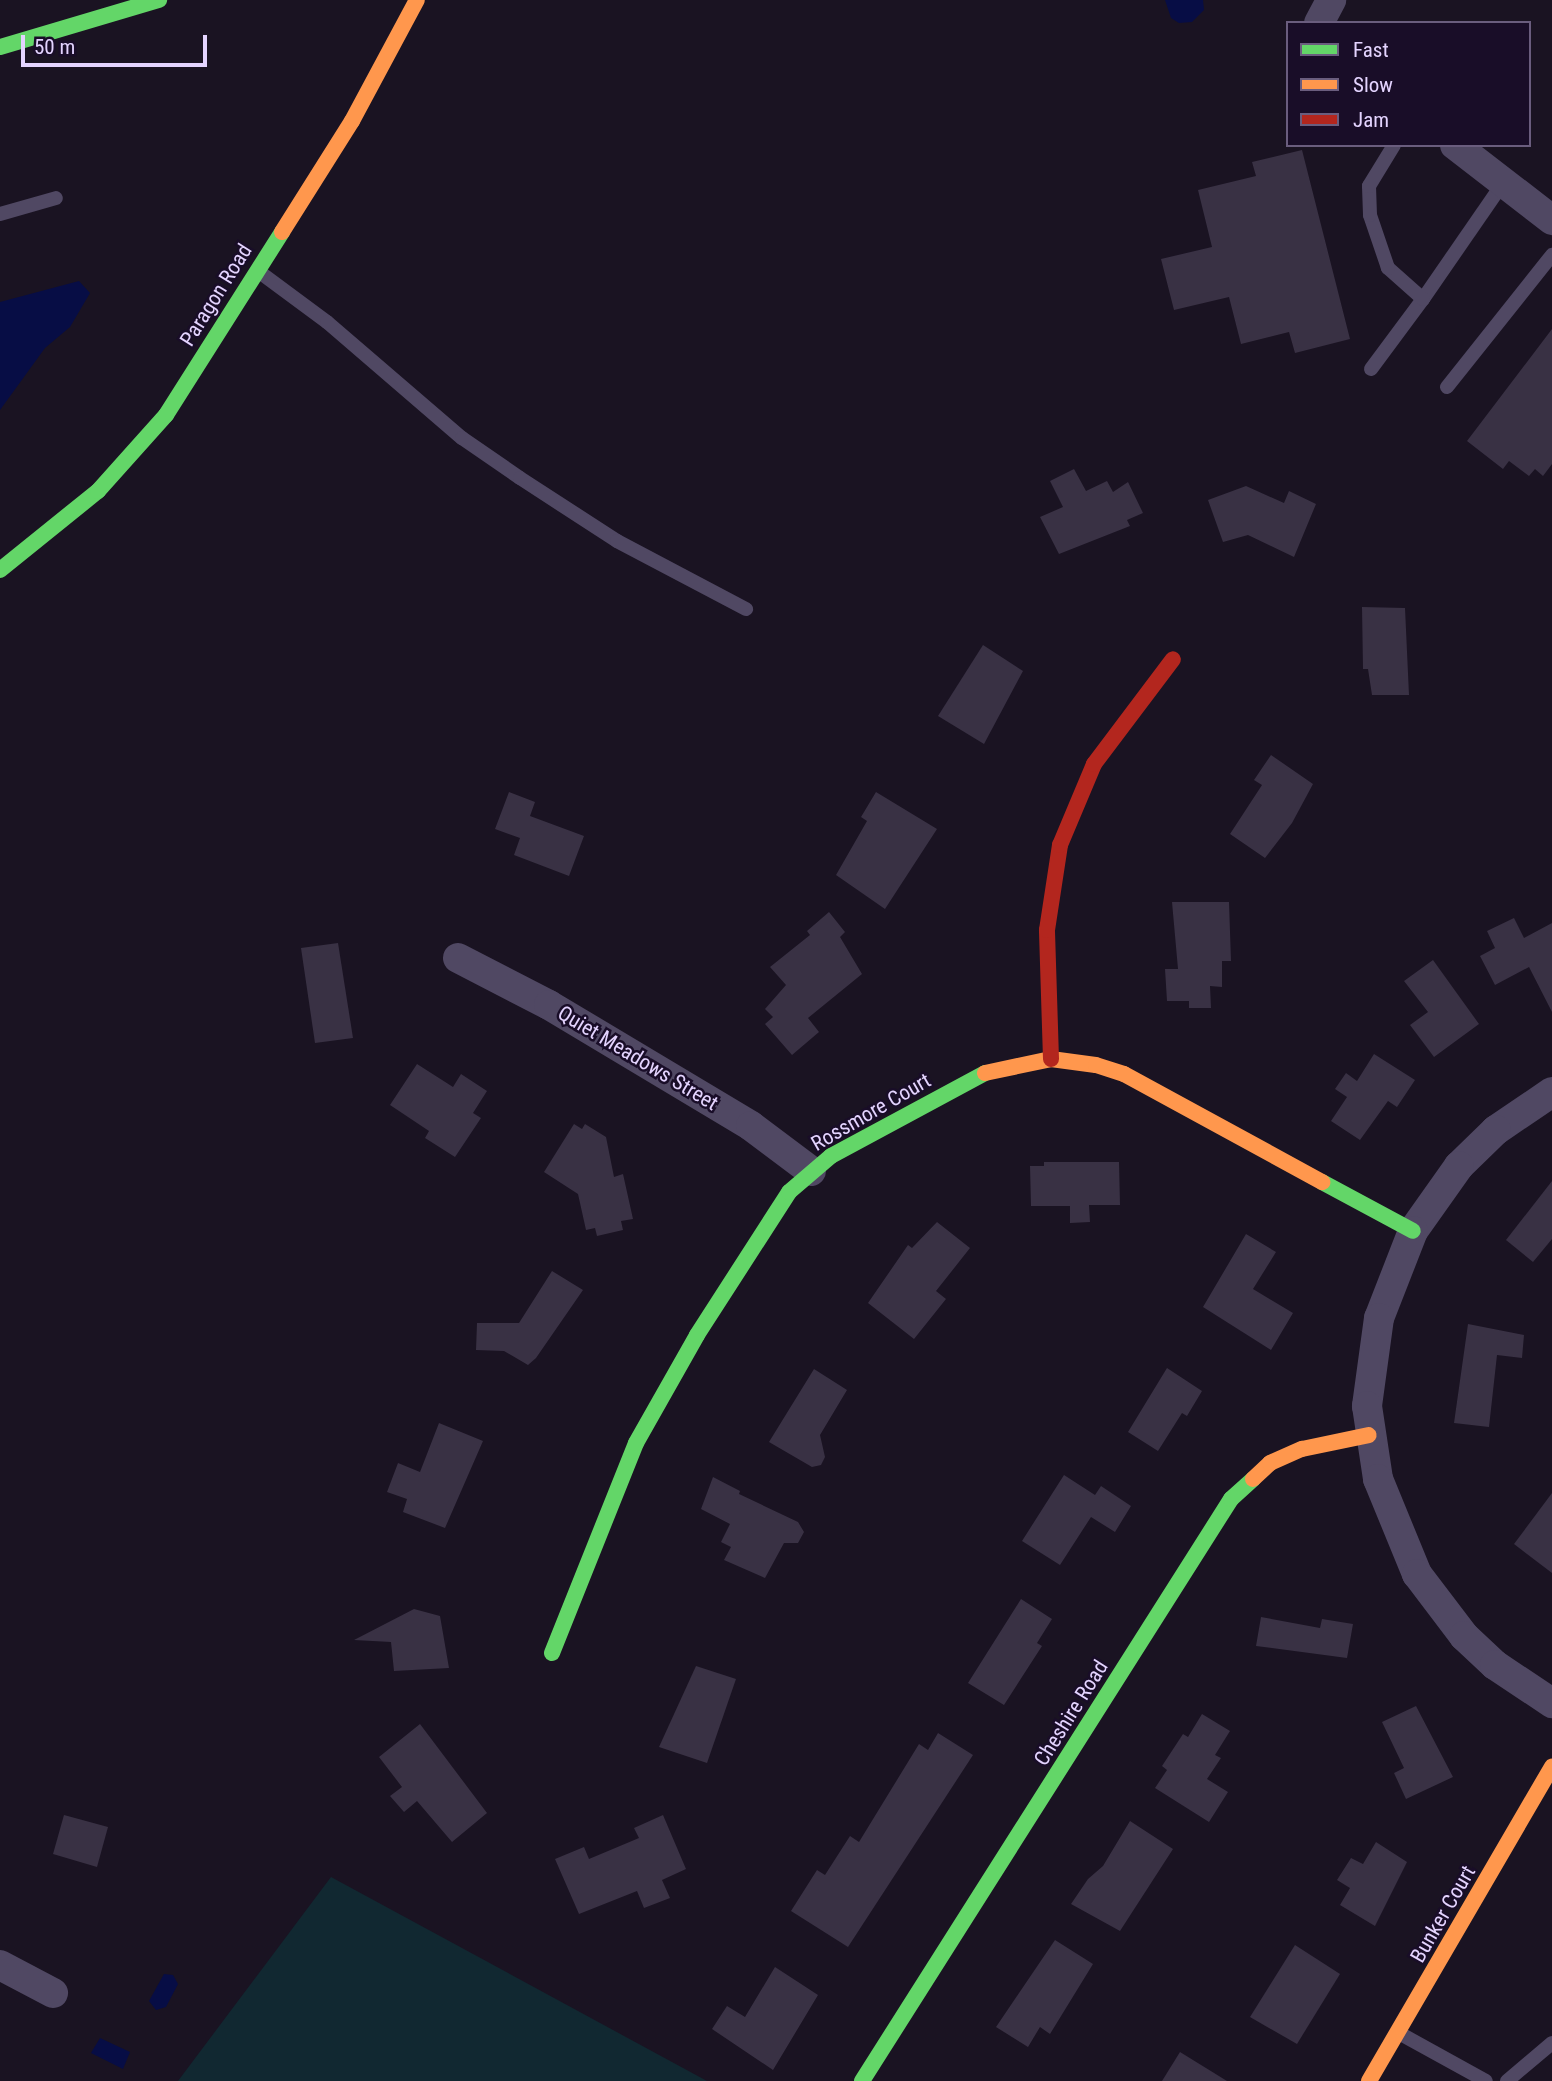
<!DOCTYPE html>
<style>
body{margin:0}
#map{position:relative;width:1552px;height:2081px;overflow:hidden;background:#1a1322;font-family:"Roboto Condensed",sans-serif}
div>[style]{position:absolute}
[style*='--x']{left:calc(var(--x)*1px);top:calc(var(--y)*1px);width:calc(var(--w)*1px);rotate:calc(var(--a)*1deg)}
.green>*{inset:0;background:#112831}
.water>*{inset:0;background:#070d45}
.building>*{inset:0;background:#393144}
.lane>*{height:14px;margin:-7px;padding:0 7px;transform-origin:7px;border-radius:7px;background:#504863}
.street>*{height:30px;margin:-15px;padding:0 15px;transform-origin:15px;border-radius:15px;background:#504863}
.fast>*{height:16px;margin:-8px;padding:0 8px;transform-origin:8px;border-radius:8px;background:#63d668}
.slow>*{height:16px;margin:-8px;padding:0 8px;transform-origin:8px;border-radius:8px;background:#ff974d}
.jam>*{height:16px;margin:-8px;padding:0 8px;transform-origin:8px;border-radius:8px;background:#b3261e}
span{translate:-50% -50%;white-space:nowrap;text-align:center;line-height:1.15;-webkit-text-stroke:5px #190d28;paint-order:stroke}
.street-label{font-size:21px;color:#e4d4ff}
.legend{position:absolute;left:1286px;top:21px;width:245px;height:126px;box-sizing:border-box;background:#190d28;border:2px solid #6a5d7e;margin:0;padding:9px 12px;list-style:none;font-size:21px;color:#e4d4ff}
.legend li{display:flex;align-items:center;gap:14px;height:35px}
.legend b{width:35px;border:2px solid #6a5d7e}
.scale{position:absolute;left:21px;top:35px;width:186px;height:32px;box-sizing:border-box;border:4px solid #e4d4ff;border-top:0;padding-left:9px;font-size:21px;line-height:24px;white-space:nowrap;color:#e4d4ff;-webkit-text-stroke:5px #190d28;paint-order:stroke}
</style>
<div id="map">
<div class="green">
<i style="clip-path:polygon(331px 1877px,707px 2081px,178px 2081px)"></i>
</div>
<div class="water">
<i style="clip-path:polygon(1165px 0,1203px 0,1204px 10px,1192px 22px,1179px 23px,1171px 18px)"></i>
<i style="clip-path:polygon(79px 281px,90px 293px,70px 327px,45px 348px,0 410px,0 302px)"></i>
<i style="clip-path:polygon(164px 1974px,173px 1975px,178px 1984px,166px 2007px,156px 2010px,149px 2001px)"></i>
<i style="clip-path:polygon(100px 2038px,130px 2052px,123px 2069px,91px 2053px)"></i>
</div>
<div class="building">
<i style="clip-path:polygon(1302px 150px,1350px 339px,1295px 353px,1289px 332px,1241px 344px,1229px 297px,1174px 310px,1161px 259px,1212px 247px,1198px 190px,1256px 176px,1252px 162px)"></i>
<i style="clip-path:polygon(1552px 329px,1552px 464px,1543px 476px,1535px 469px,1529px 476px,1509px 461px,1503px 469px,1467px 441px)"></i>
<i style="clip-path:polygon(1074px 469px,1086px 491px,1107px 481px,1113px 492px,1128px 482px,1143px 513px,1127px 520px,1130px 526px,1059px 554px,1040px 517px,1063px 507px,1050px 481px)"></i>
<i style="clip-path:polygon(1246px 486px,1284px 503px,1289px 491px,1316px 504px,1294px 557px,1248px 535px,1223px 542px,1208px 500px)"></i>
<i style="clip-path:polygon(1362px 607px,1405px 608px,1409px 695px,1372px 695px,1368px 669px,1363px 669px)"></i>
<i style="clip-path:polygon(983px 645px,1023px 671px,984px 744px,938px 716px)"></i>
<i style="clip-path:polygon(1271px 755px,1313px 784px,1292px 823px,1265px 858px,1230px 834px,1262px 785px,1254px 780px)"></i>
<i style="clip-path:polygon(509px 792px,535px 802px,530px 816px,584px 836px,569px 876px,514px 855px,520px 838px,495px 829px)"></i>
<i style="clip-path:polygon(876px 792px,937px 829px,885px 909px,836px 875px,867px 821px,861px 817px)"></i>
<i style="clip-path:polygon(1172px 902px,1229px 902px,1231px 961px,1222px 961px,1222px 987px,1210px 986px,1211px 1008px,1189px 1008px,1189px 1001px,1167px 1001px,1165px 969px,1178px 969px)"></i>
<i style="clip-path:polygon(829px 912px,845px 932px,840px 937px,862px 974px,808px 1018px,819px 1032px,792px 1055px,765px 1024px,773px 1017px,765px 1009px,786px 985px,770px 967px,810px 935px,807px 931px)"></i>
<i style="clip-path:polygon(1514px 918px,1524px 938px,1552px 923px,1552px 1012px,1529px 967px,1495px 985px,1480px 956px,1495px 948px,1487px 931px)"></i>
<i style="clip-path:polygon(338px 943px,353px 1038px,315px 1043px,301px 948px)"></i>
<i style="clip-path:polygon(1433px 960px,1479px 1024px,1434px 1057px,1410px 1025px,1428px 1012px,1404px 981px)"></i>
<i style="clip-path:polygon(1374px 1054px,1415px 1080px,1397px 1107px,1388px 1101px,1360px 1140px,1331px 1121px,1347px 1097px,1335px 1089px,1346px 1073px,1357px 1081px)"></i>
<i style="clip-path:polygon(417px 1064px,453px 1087px,461px 1074px,487px 1091px,473px 1113px,481px 1118px,455px 1157px,425px 1138px,429px 1131px,390px 1105px)"></i>
<i style="clip-path:polygon(574px 1124px,582px 1129px,585px 1124px,606px 1137px,614px 1177px,623px 1174px,633px 1219px,621px 1221px,623px 1230px,597px 1236px,595px 1228px,586px 1230px,578px 1194px,544px 1172px)"></i>
<i style="clip-path:polygon(1044px 1162px,1119px 1162px,1120px 1205px,1089px 1205px,1090px 1222px,1070px 1223px,1070px 1206px,1031px 1206px,1030px 1166px,1044px 1166px)"></i>
<i style="clip-path:polygon(1552px 1181px,1552px 1239px,1533px 1262px,1506px 1240px)"></i>
<i style="clip-path:polygon(937px 1222px,970px 1248px,936px 1291px,946px 1299px,914px 1339px,868px 1303px,908px 1245px,912px 1248px)"></i>
<i style="clip-path:polygon(1246px 1234px,1276px 1252px,1253px 1289px,1293px 1313px,1271px 1350px,1203px 1307px)"></i>
<i style="clip-path:polygon(552px 1271px,583px 1290px,536px 1358px,528px 1365px,504px 1351px,476px 1350px,477px 1323px,519px 1323px)"></i>
<i style="clip-path:polygon(1468px 1324px,1524px 1335px,1522px 1358px,1497px 1355px,1489px 1427px,1454px 1423px)"></i>
<i style="clip-path:polygon(1167px 1368px,1202px 1391px,1187px 1416px,1182px 1413px,1158px 1451px,1128px 1432px)"></i>
<i style="clip-path:polygon(814px 1369px,847px 1390px,820px 1435px,825px 1457px,821px 1465px,812px 1467px,769px 1442px)"></i>
<i style="clip-path:polygon(439px 1423px,483px 1441px,445px 1528px,403px 1512px,407px 1499px,387px 1492px,398px 1463px,420px 1472px)"></i>
<i style="clip-path:polygon(1064px 1475px,1095px 1495px,1101px 1486px,1131px 1506px,1115px 1532px,1091px 1517px,1060px 1565px,1022px 1541px)"></i>
<i style="clip-path:polygon(713px 1477px,740px 1491px,739px 1494px,798px 1522px,804px 1532px,798px 1543px,784px 1543px,765px 1578px,724px 1560px,731px 1547px,721px 1542px,730px 1524px,701px 1509px)"></i>
<i style="clip-path:polygon(1552px 1493px,1552px 1573px,1514px 1544px)"></i>
<i style="clip-path:polygon(1021px 1599px,1052px 1619px,1037px 1643px,1042px 1646px,1004px 1705px,968px 1683px)"></i>
<i style="clip-path:polygon(414px 1609px,440px 1616px,449px 1668px,394px 1671px,391px 1642px,354px 1640px)"></i>
<i style="clip-path:polygon(1261px 1617px,1320px 1628px,1322px 1619px,1353px 1624px,1347px 1658px,1256px 1646px)"></i>
<i style="clip-path:polygon(696px 1666px,736px 1679px,707px 1763px,659px 1747px)"></i>
<i style="clip-path:polygon(1416px 1706px,1453px 1777px,1406px 1799px,1394px 1773px,1404px 1768px,1382px 1722px)"></i>
<i style="clip-path:polygon(1202px 1714px,1230px 1731px,1215px 1755px,1221px 1758px,1207px 1779px,1228px 1792px,1209px 1822px,1155px 1788px,1167px 1770px,1162px 1766px,1183px 1734px,1188px 1737px)"></i>
<i style="clip-path:polygon(420px 1724px,487px 1813px,452px 1842px,417px 1801px,404px 1812px,390px 1796px,402px 1787px,379px 1757px)"></i>
<i style="clip-path:polygon(938px 1733px,973px 1755px,848px 1947px,791px 1911px,817px 1870px,825px 1875px,850px 1836px,859px 1842px,919px 1744px,928px 1750px)"></i>
<i style="clip-path:polygon(64px 1815px,108px 1827px,97px 1867px,53px 1854px)"></i>
<i style="clip-path:polygon(663px 1815px,686px 1869px,662px 1880px,670px 1898px,644px 1908px,637px 1891px,579px 1914px,555px 1859px,584px 1847px,589px 1859px,639px 1838px,634px 1828px)"></i>
<i style="clip-path:polygon(1130px 1821px,1173px 1849px,1120px 1931px,1071px 1904px,1088px 1879px,1103px 1866px)"></i>
<i style="clip-path:polygon(1376px 1842px,1407px 1862px,1375px 1926px,1340px 1905px,1350px 1888px,1337px 1880px,1351px 1858px,1363px 1864px)"></i>
<i style="clip-path:polygon(1055px 1940px,1093px 1964px,1050px 2034px,1040px 2027px,1028px 2047px,996px 2027px)"></i>
<i style="clip-path:polygon(1295px 1945px,1340px 1974px,1297px 2044px,1250px 2017px)"></i>
<i style="clip-path:polygon(775px 1967px,818px 1995px,773px 2070px,712px 2029px,727px 2006px,745px 2017px)"></i>
<i style="clip-path:polygon(1180px 2052px,1227px 2081px,1162px 2081px)"></i>
</div>
<div class="lane">
<i style="--x:0;--y:214;--w:58;--a:-15.9"></i>
<i style="--x:258;--y:271;--w:86;--a:36.5"></i>
<i style="--x:327;--y:322;--w:178;--a:40.7"></i>
<i style="--x:462;--y:438;--w:70;--a:34.6"></i>
<i style="--x:520;--y:478;--w:116;--a:33"></i>
<i style="--x:617;--y:541;--w:146;--a:27.8"></i>
<i style="--x:1423;--y:299;--w:141;--a:-55.4"></i>
<i style="--x:1371;--y:369;--w:87;--a:-53.4"></i>
<i style="--x:1423;--y:299;--w:47;--a:-138.5"></i>
<i style="--x:1388;--y:268;--w:56;--a:-108.8"></i>
<i style="--x:1370;--y:215;--w:29;--a:-92"></i>
<i style="--x:1369;--y:186;--w:48;--a:-58.6"></i>
<i style="--x:1447;--y:387;--w:169;--a:-51.5"></i>
<i style="--x:1399;--y:2033;--w:99;--a:28.9"></i>
<i style="--x:1507;--y:2081;--w:59;--a:-40.2"></i>
</div>
<div class="street">
<i style="--x:1319;--y:23;--w:26;--a:-62"></i>
<i style="--x:1455;--y:145;--w:123;--a:37.7"></i>
<i style="--x:458;--y:958;--w:102;--a:27.3"></i>
<i style="--x:549;--y:1005;--w:235;--a:30.9"></i>
<i style="--x:751;--y:1126;--w:75;--a:36.9"></i>
<i style="--x:1552;--y:1092;--w:68;--a:145.8"></i>
<i style="--x:1496;--y:1130;--w:52;--a:135.8"></i>
<i style="--x:1459;--y:1166;--w:80;--a:125.3"></i>
<i style="--x:1413;--y:1231;--w:93;--a:111.3"></i>
<i style="--x:1379;--y:1318;--w:89;--a:97.8"></i>
<i style="--x:1367;--y:1406;--w:74;--a:81.4"></i>
<i style="--x:1378;--y:1479;--w:103;--a:67.7"></i>
<i style="--x:1417;--y:1574;--w:78;--a:52.8"></i>
<i style="--x:1464;--y:1636;--w:42;--a:43.1"></i>
<i style="--x:1495;--y:1665;--w:69;--a:33.7"></i>
<i style="--x:0;--y:1965;--w:60;--a:27.8"></i>
</div>
<div class="fast">
<i style="--x:0;--y:47;--w:166;--a:-16.5"></i>
<i style="--x:0;--y:570;--w:126;--a:-38.9"></i>
<i style="--x:98;--y:491;--w:102;--a:-48.2"></i>
<i style="--x:166;--y:415;--w:217;--a:-57.6"></i>
<i style="--x:1322;--y:1182;--w:103;--a:28.3"></i>
<i style="--x:552;--y:1653;--w:226;--a:-68.2"></i>
<i style="--x:636;--y:1443;--w:124;--a:-60.5"></i>
<i style="--x:697;--y:1335;--w:170;--a:-57.2"></i>
<i style="--x:789;--y:1192;--w:55;--a:-40.6"></i>
<i style="--x:831;--y:1156;--w:175;--a:-28.3"></i>
<i style="--x:862;--y:2081;--w:689;--a:-57.62"></i>
<i style="--x:1231;--y:1499;--w:30;--a:-42"></i>
</div>
<div class="slow">
<i style="--x:282;--y:232;--w:131;--a:-57.8"></i>
<i style="--x:352;--y:121;--w:137;--a:-61.8"></i>
<i style="--x:985;--y:1073;--w:67;--a:-12"></i>
<i style="--x:1051;--y:1059;--w:45;--a:7.6"></i>
<i style="--x:1096;--y:1065;--w:29;--a:18"></i>
<i style="--x:1124;--y:1074;--w:226;--a:28.6"></i>
<i style="--x:1253;--y:1479;--w:23;--a:-43"></i>
<i style="--x:1270;--y:1463;--w:35;--a:-24"></i>
<i style="--x:1302;--y:1449;--w:68;--a:-11.8"></i>
<i style="--x:1369;--y:2081;--w:364;--a:-59.8"></i>
</div>
<div class="jam">
<i style="--x:1051;--y:1059;--w:129;--a:-91.8"></i>
<i style="--x:1047;--y:930;--w:86;--a:-81.3"></i>
<i style="--x:1060;--y:845;--w:88;--a:-67.2"></i>
<i style="--x:1094;--y:764;--w:131;--a:-53"></i>
</div>
<div class="street-label">
<span style="left:216px;top:295px;rotate:-58deg">Paragon Road</span>
<span style="left:638px;top:1058px;rotate:31deg">Quiet Meadows Street</span>
<span style="left:871px;top:1112px;rotate:-30deg">Rossmore Court</span>
<span style="left:1071px;top:1713px;rotate:-58deg">Cheshire Road</span>
<span style="left:1443px;top:1914px;rotate:-60deg">Bunker Court</span>
</div>
<ul class="legend">
<li><b style="height:9px;background:#63d668"></b>Fast</li>
<li><b style="height:9px;background:#ff974d"></b>Slow</li>
<li><b style="height:9px;background:#b3261e"></b>Jam</li>
</ul>
<div class="scale">50 m</div>
</div>
